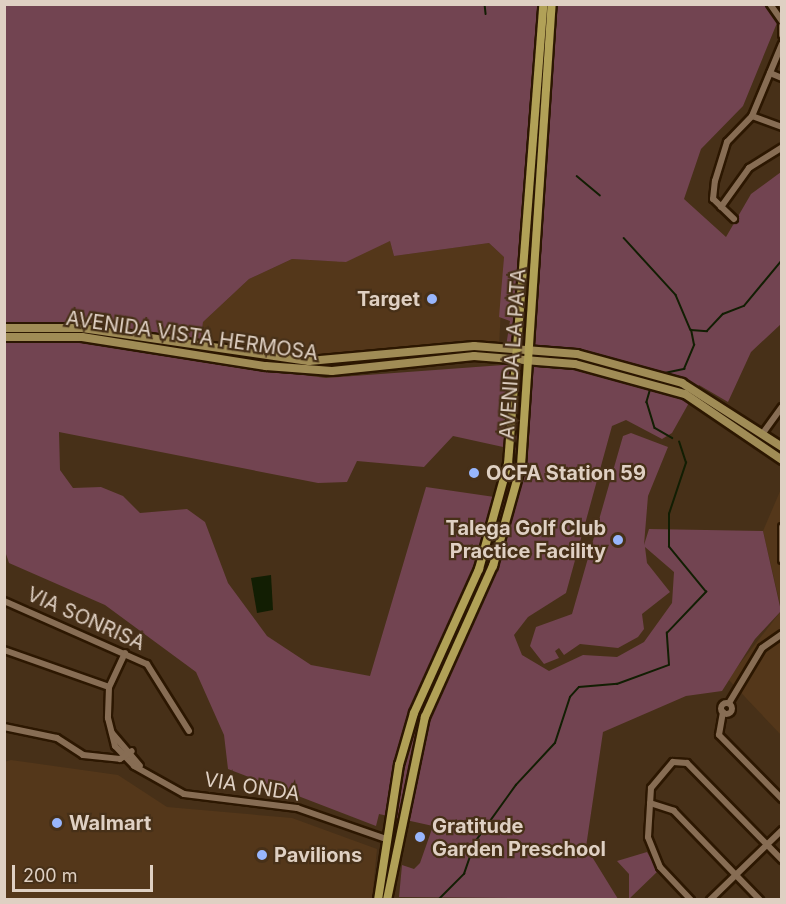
<!DOCTYPE html>
<style>
body{margin:0}
#map{position:relative;width:786px;height:904px;overflow:hidden;background:#473018;font-family:Inter,sans-serif}
div>[style]{position:absolute}
[style*='--x']{left:calc(var(--x)*1px);top:calc(var(--y)*1px);width:calc(var(--w)*1px);rotate:calc(var(--a)*1deg)}
.built>*{inset:0;background:#54371a}
.green>*{inset:0;background:#724451}
.water>*{inset:0;background:#121e03}
.stream>*{height:1.5px;margin:-0.75px;padding:0 0.75px;transform-origin:0.75px;border-radius:0.75px;background:#121e03}
.roads{filter:drop-shadow(2px 0 #2c1701) drop-shadow(-2px 0 #2c1701) drop-shadow(0 2px #2c1701) drop-shadow(0 -2px #2c1701)}
.minor>*{height:6px;margin:-3px;padding:0 3px;transform-origin:3px;border-radius:3px;background:#876d54}
.minor>.ring{margin:-3px;padding:0;box-sizing:content-box;background:none;border:6px solid #876d54;border-radius:50%}
.major>*{height:8px;margin:-4px;padding:0 4px;transform-origin:4px;border-radius:4px;background:#a08c56}
.highway>*{height:8px;margin:-4px;padding:0 4px;transform-origin:4px;border-radius:4px;background:#b1a157}
.dots>*{width:16px;height:16px;translate:-50% -50%;box-sizing:border-box;border:3px solid #473018;border-radius:50%}
span{translate:-50% -50%;white-space:nowrap;text-align:center;line-height:1.15;-webkit-text-stroke:4.5px #473018;paint-order:stroke}
.poi-label{font-size:20px;color:#dfd0c3;font-weight:700}
.right{translate:-100% -50%;text-align:right}
.left{translate:0 -50%;text-align:left}
.street-label{font-size:20px;color:#dfd0c3}
.frame{position:absolute;inset:0;border:6px solid #dfd0c3;pointer-events:none}
.scale{position:absolute;left:12px;top:865px;width:141px;height:27px;box-sizing:border-box;border:3px solid #dfd0c3;border-top:0;padding-left:8px;font-size:18px;line-height:21px;white-space:nowrap;color:#dfd0c3;-webkit-text-stroke:4px #473018;paint-order:stroke}
</style>
<div id="map">
<div class="built">
<i style="clip-path:polygon(390px 241px,394px 256px,489px 243px,504px 257px,499px 345px,281px 356px,200px 344px,203px 322px,249px 279px,292px 259px,327px 261px)"></i>
<i style="clip-path:polygon(781px 489px,781px 608px,763px 531px)"></i>
<i style="clip-path:polygon(781px 611px,781px 735px,728px 679px)"></i>
<i style="clip-path:polygon(11px 760px,118px 775px,167px 807px,292px 818px,377px 849px,372px 899px,5px 899px,4px 762px)"></i>
</div>
<div class="green">
<i style="clip-path:polygon(evenodd,764px 4px,777px 23px,743px 106px,701px 149px,684px 199px,726px 237px,751px 194px,781px 172px,781px 324px,751px 352px,728px 402px,699px 385px,672px 433px,662px 439px,626px 420px,612px 426px,566px 593px,528px 617px,514px 635px,522px 655px,549px 671px,583px 655px,617px 657px,644px 642px,672px 603px,674px 572px,645px 547px,647px 563px,670px 592px,642px 614px,644px 629px,638px 637px,618px 648px,580px 644px,564px 655px,559px 648px,555px 651px,559px 658px,544px 664px,530px 646px,536px 627px,572px 614px,623px 436px,631px 433px,668px 447px,648px 496px,644px 545px,649px 529px,763px 531px,781px 611px,755px 639px,722px 691px,686px 696px,603px 732px,586px 847px,618px 899px,399px 897px,402px 865px,414px 869px,420px 863px,433px 826px,379px 814px,376px 826px,228px 769px,224px 735px,196px 672px,105px 605px,9px 563px,4px 548px,4px 5px,764px 4px,390px 241px,394px 256px,489px 243px,504px 257px,499px 317px,510px 321px,503px 365px,326px 378px,198px 361px,203px 322px,249px 279px,292px 259px,346px 262px,390px 241px,764px 4px,59px 432px,318px 483px,347px 482px,357px 461px,424px 467px,453px 436px,526px 452px,516px 500px,426px 487px,370px 676px,311px 665px,267px 636px,228px 583px,205px 522px,187px 509px,140px 513px,123px 496px,101px 487px,73px 488px,60px 470px,59px 432px)"></i>
<i style="clip-path:polygon(647px 852px,658px 871px,629px 899px,629px 874px,617px 861px)"></i>
</div>
<div class="water">
<i style="clip-path:polygon(271px 575px,273px 610px,257px 613px,251px 578px)"></i>
</div>
<div class="stream">
<i style="--x:485;--y:4;--w:10;--a:84"></i>
<i style="--x:577;--y:176;--w:30;--a:40"></i>
<i style="--x:624;--y:238;--w:77;--a:47.6"></i>
<i style="--x:676;--y:295;--w:38;--a:67"></i>
<i style="--x:660;--y:374;--w:25;--a:-12"></i>
<i style="--x:684;--y:369;--w:26;--a:-67"></i>
<i style="--x:694;--y:345;--w:15;--a:-101"></i>
<i style="--x:691;--y:330;--w:16;--a:4"></i>
<i style="--x:707;--y:331;--w:23;--a:-47"></i>
<i style="--x:723;--y:314;--w:22;--a:-21"></i>
<i style="--x:744;--y:306;--w:60;--a:-50.4"></i>
<i style="--x:651;--y:388;--w:15;--a:106"></i>
<i style="--x:647;--y:402;--w:27;--a:73"></i>
<i style="--x:655;--y:428;--w:20;--a:30"></i>
<i style="--x:438;--y:900;--w:37;--a:-45"></i>
<i style="--x:464;--y:874;--w:34;--a:-71"></i>
<i style="--x:475;--y:842;--w:70;--a:-54.3"></i>
<i style="--x:516;--y:785;--w:57;--a:-47.1"></i>
<i style="--x:555;--y:743;--w:48;--a:-71.9"></i>
<i style="--x:570;--y:697;--w:13;--a:-48"></i>
<i style="--x:579;--y:687;--w:38;--a:-5"></i>
<i style="--x:617;--y:684;--w:55;--a:-20.1"></i>
<i style="--x:669;--y:665;--w:32;--a:-94"></i>
<i style="--x:667;--y:633;--w:57;--a:-46.4"></i>
<i style="--x:706;--y:592;--w:58;--a:-129.4"></i>
<i style="--x:669;--y:547;--w:33;--a:-90"></i>
<i style="--x:669;--y:514;--w:54;--a:-71.6"></i>
<i style="--x:686;--y:463;--w:22;--a:-108"></i>
</div>
<div class="roads">
<div class="minor">
<i style="--x:770;--y:4;--w:21;--a:55"></i>
<i style="--x:782;--y:26;--w:9;--a:90"></i>
<i style="--x:770;--y:73;--w:13;--a:23"></i>
<i style="--x:752;--y:116;--w:32;--a:20"></i>
<i style="--x:721;--y:207;--w:48;--a:-54.3"></i>
<i style="--x:749;--y:168;--w:39;--a:-32"></i>
<i style="--x:734;--y:219;--w:29;--a:-136"></i>
<i style="--x:713;--y:199;--w:18;--a:-84"></i>
<i style="--x:715;--y:181;--w:41;--a:-72.9"></i>
<i style="--x:727;--y:142;--w:36;--a:-46"></i>
<i style="--x:752;--y:116;--w:78;--a:-67.4"></i>
<i style="--x:763;--y:433;--w:32;--a:-54"></i>
<i style="--x:782;--y:527;--w:33;--a:90"></i>
<i style="--x:4;--y:601;--w:156;--a:23.8"></i>
<i style="--x:147;--y:664;--w:79;--a:57.9"></i>
<i style="--x:4;--y:650;--w:111;--a:19.4"></i>
<i style="--x:125;--y:653;--w:38;--a:115"></i>
<i style="--x:109;--y:687;--w:31;--a:92"></i>
<i style="--x:108;--y:718;--w:29;--a:76"></i>
<i style="--x:115;--y:746;--w:28;--a:46"></i>
<i style="--x:134;--y:766;--w:57;--a:29.2"></i>
<i style="--x:184;--y:794;--w:114;--a:7.1"></i>
<i style="--x:297;--y:808;--w:94;--a:19.2"></i>
<i class="ring" style="left:720.5px;top:702.5px;width:5px;height:5px"></i>
<i style="--x:729;--y:703;--w:64;--a:-59"></i>
<i style="--x:762;--y:648;--w:24;--a:-35"></i>
<i style="--x:723;--y:712;--w:23;--a:100"></i>
<i style="--x:719;--y:735;--w:90;--a:45.5"></i>
<i style="--x:4;--y:727;--w:54;--a:11.7"></i>
<i style="--x:57;--y:738;--w:31;--a:33"></i>
<i style="--x:83;--y:755;--w:37;--a:6"></i>
<i style="--x:120;--y:759;--w:14;--a:-34"></i>
<i style="--x:112;--y:733;--w:43;--a:49.7"></i>
<i style="--x:650;--y:803;--w:25;--a:18"></i>
<i style="--x:674;--y:811;--w:124;--a:46"></i>
<i style="--x:691;--y:900;--w:45;--a:-133.2"></i>
<i style="--x:660;--y:867;--w:32;--a:-112"></i>
<i style="--x:648;--y:837;--w:49;--a:-86.5"></i>
<i style="--x:651;--y:788;--w:34;--a:-50"></i>
<i style="--x:673;--y:762;--w:14;--a:4"></i>
<i style="--x:687;--y:763;--w:136;--a:45.6"></i>
<i style="--x:710;--y:900;--w:100;--a:-44.2"></i>
</div>
<div class="major">
<i style="--x:4;--y:328;--w:78;--a:0"></i>
<i style="--x:82;--y:328;--w:229;--a:8.3"></i>
<i style="--x:309;--y:361;--w:166;--a:-5.2"></i>
<i style="--x:474;--y:346;--w:103;--a:4.4"></i>
<i style="--x:577;--y:354;--w:109;--a:15.4"></i>
<i style="--x:682;--y:383;--w:119;--a:32.6"></i>
<i style="--x:4;--y:337;--w:78;--a:0"></i>
<i style="--x:82;--y:337;--w:186;--a:9"></i>
<i style="--x:266;--y:366;--w:66;--a:4.3"></i>
<i style="--x:332;--y:371;--w:143;--a:-6"></i>
<i style="--x:474;--y:356;--w:101;--a:4.5"></i>
<i style="--x:575;--y:364;--w:114;--a:15.3"></i>
<i style="--x:685;--y:394;--w:117;--a:34.2"></i>
</div>
<div class="highway">
<i style="--x:378;--y:900;--w:137;--a:-81.2"></i>
<i style="--x:399;--y:765;--w:54;--a:-73.9"></i>
<i style="--x:414;--y:713;--w:158;--a:-65.7"></i>
<i style="--x:479;--y:569;--w:109;--a:-74.6"></i>
<i style="--x:508;--y:464;--w:461;--a:-85.6"></i>
<i style="--x:387;--y:900;--w:187;--a:-78.3"></i>
<i style="--x:425;--y:717;--w:166;--a:-65.8"></i>
<i style="--x:493;--y:566;--w:104;--a:-74.4"></i>
<i style="--x:521;--y:466;--w:463;--a:-86.2"></i>
</div>
</div>
<div class="dots">
<i style="left:432px;top:299px;background:#98b6fd"></i>
<i style="left:474px;top:473px;background:#98b6fd"></i>
<i style="left:618px;top:540px;background:#98b6fd"></i>
<i style="left:57px;top:823px;background:#98b6fd"></i>
<i style="left:420px;top:837px;background:#98b6fd"></i>
<i style="left:262px;top:855px;background:#98b6fd"></i>
</div>
<div class="poi-label">
<span class="right" style="left:420px;top:299px">Target</span>
<span class="left" style="left:486px;top:473px">OCFA Station 59</span>
<span class="right" style="left:606px;top:540px">Talega Golf Club<br>Practice Facility</span>
<span class="left" style="left:69px;top:823px">Walmart</span>
<span class="left" style="left:432px;top:838px">Gratitude<br>Garden Preschool</span>
<span class="left" style="left:274px;top:855px">Pavilions</span>
</div>
<div class="street-label">
<span style="left:192px;top:336px;rotate:8deg">AVENIDA VISTA HERMOSA</span>
<span style="left:513px;top:354px;rotate:-86deg">AVENIDA LA PATA</span>
<span style="left:86px;top:619px;rotate:24deg">VIA SONRISA</span>
<span style="left:252px;top:787px;rotate:9deg">VIA ONDA</span>
</div>
<div class="frame"></div>
<div class="scale">200 m</div>
</div>
